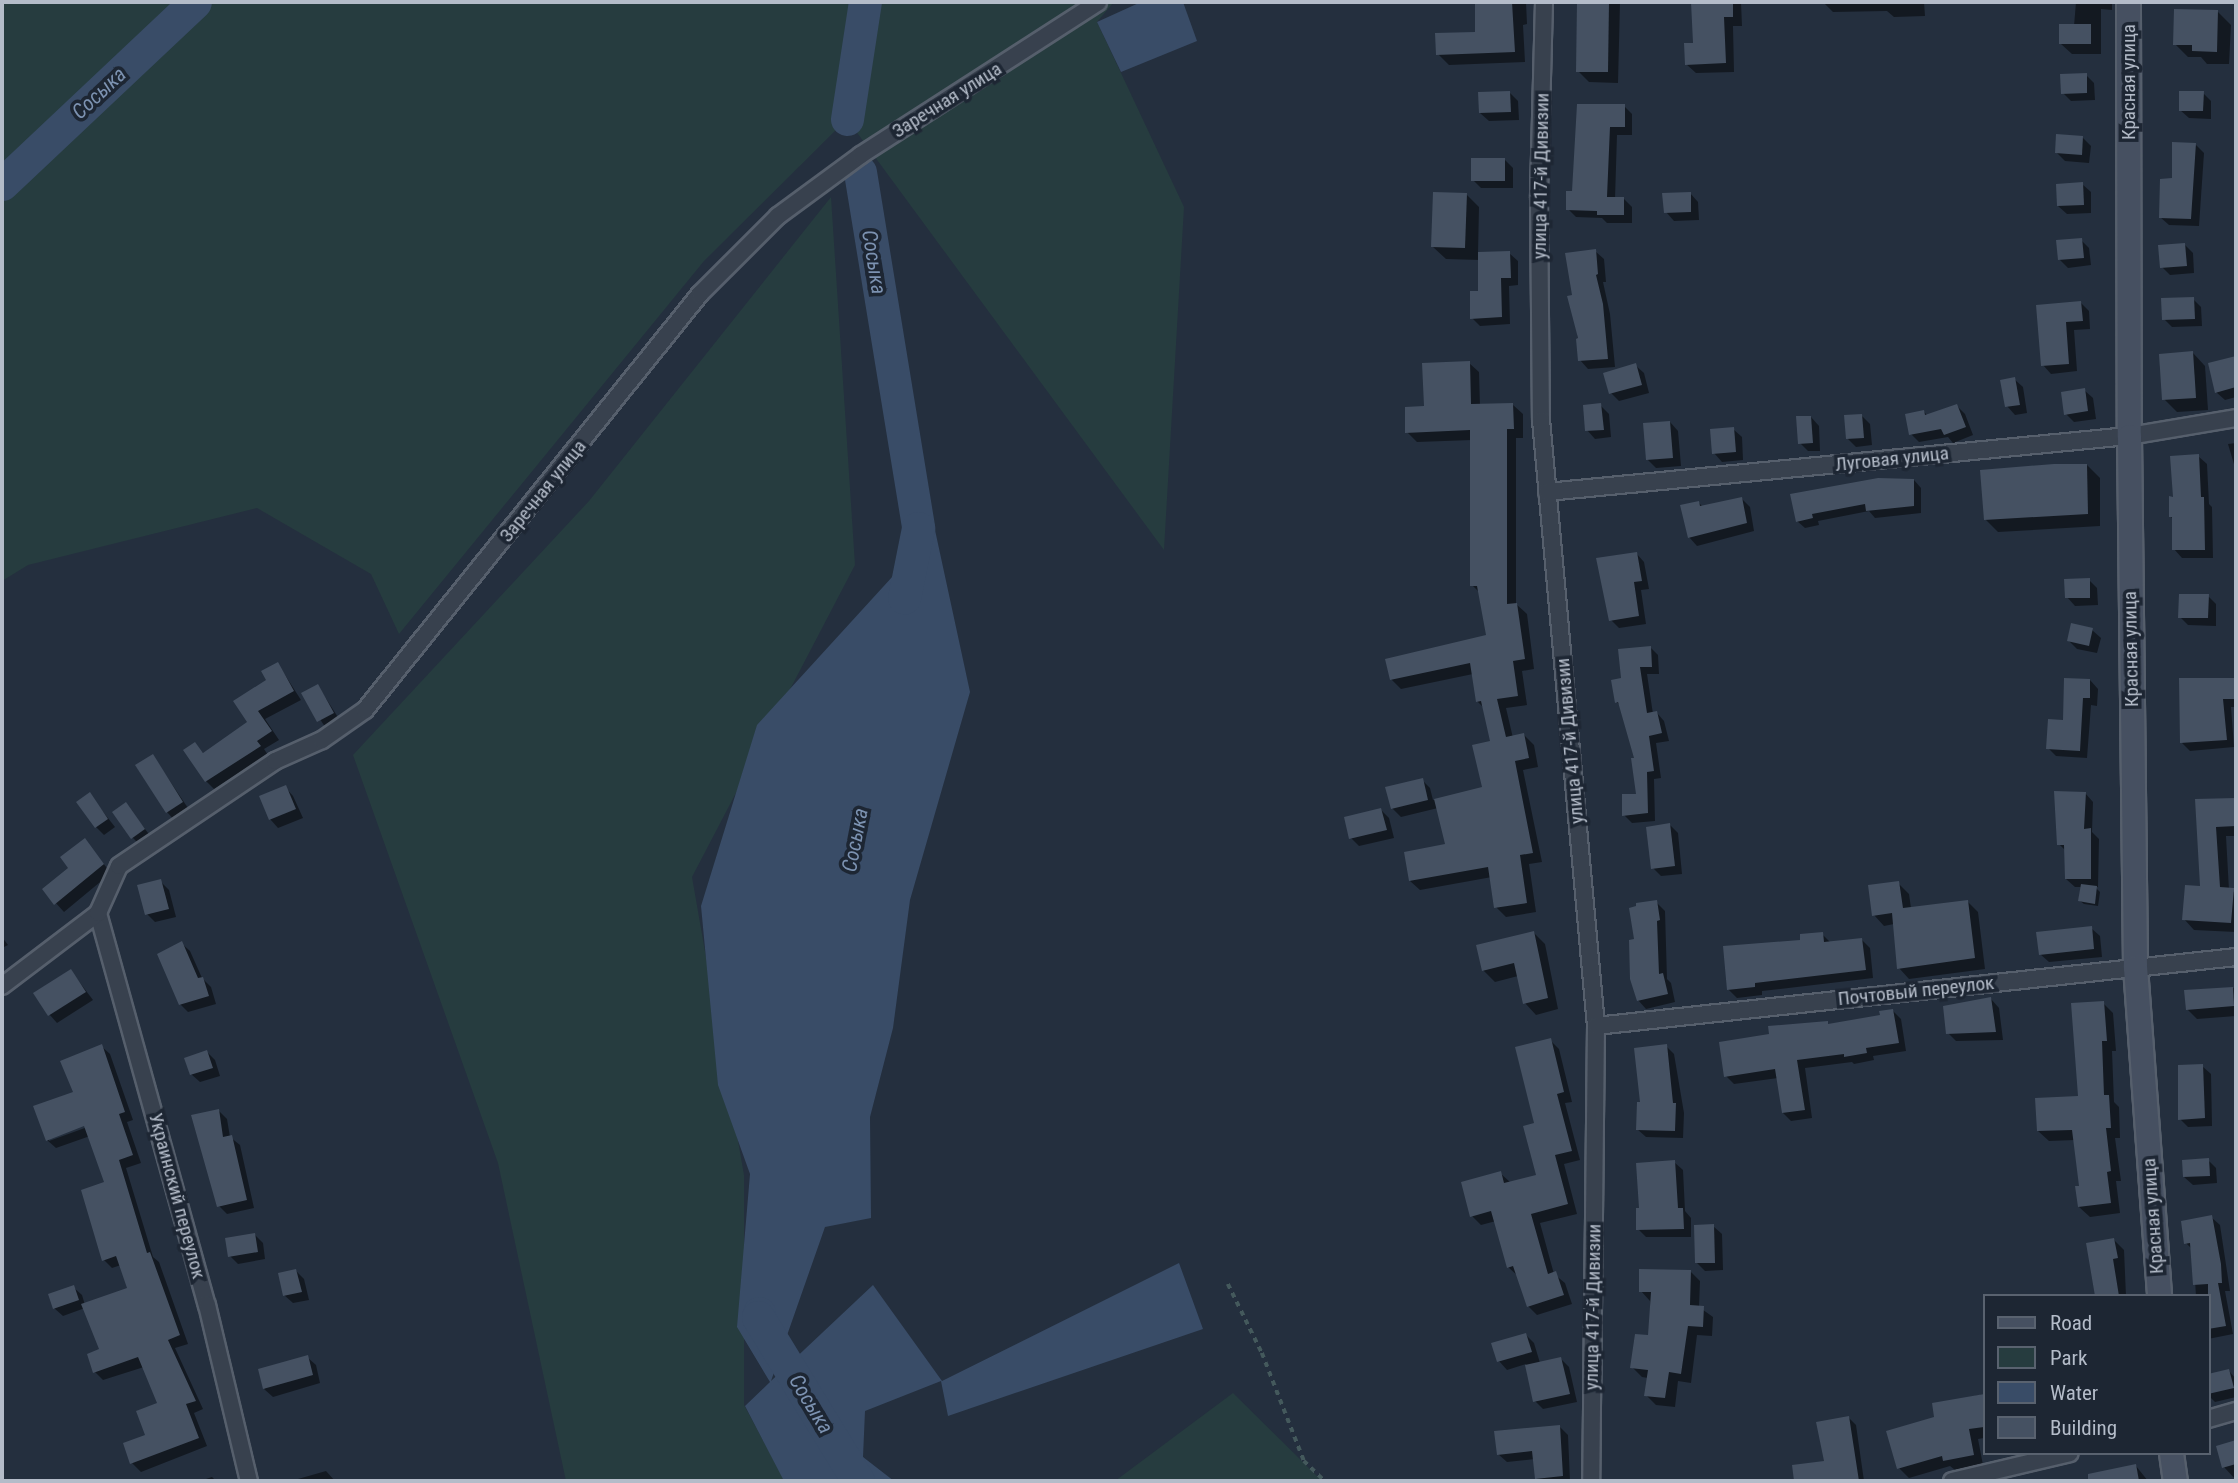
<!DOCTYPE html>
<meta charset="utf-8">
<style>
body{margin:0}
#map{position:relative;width:2238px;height:1483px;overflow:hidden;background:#242f3e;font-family:"Roboto Condensed",sans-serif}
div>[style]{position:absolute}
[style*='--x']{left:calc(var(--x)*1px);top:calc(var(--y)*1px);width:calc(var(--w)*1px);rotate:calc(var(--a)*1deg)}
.green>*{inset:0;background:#263c3f}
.water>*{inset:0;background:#394c67}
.shadow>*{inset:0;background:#0007}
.river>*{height:33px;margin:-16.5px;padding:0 16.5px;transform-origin:16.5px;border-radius:16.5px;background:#394c67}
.building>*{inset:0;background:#455162}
.path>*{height:3.5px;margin-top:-1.75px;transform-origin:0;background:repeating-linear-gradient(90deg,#44595c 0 5px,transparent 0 10px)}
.roads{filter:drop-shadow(2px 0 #565f6c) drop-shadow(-2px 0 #565f6c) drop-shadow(0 2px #565f6c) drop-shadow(0 -2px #565f6c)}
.street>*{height:16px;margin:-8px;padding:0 8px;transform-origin:8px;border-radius:8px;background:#38414e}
.secondary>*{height:23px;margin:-11.5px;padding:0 11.5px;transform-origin:11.5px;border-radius:11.5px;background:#465061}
span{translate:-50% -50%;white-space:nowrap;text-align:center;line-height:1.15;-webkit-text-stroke:7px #1d2633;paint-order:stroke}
.street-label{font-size:19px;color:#b4bcc9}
.water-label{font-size:21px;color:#7c92b1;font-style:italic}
.frame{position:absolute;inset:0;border:4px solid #b4bcc9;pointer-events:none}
.legend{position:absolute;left:1983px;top:1294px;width:228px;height:161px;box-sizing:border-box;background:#1d2633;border:2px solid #59626f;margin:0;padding:9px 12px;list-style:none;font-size:21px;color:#b4bcc9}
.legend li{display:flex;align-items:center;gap:14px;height:35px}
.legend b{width:35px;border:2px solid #59626f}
</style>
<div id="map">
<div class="green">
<i style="clip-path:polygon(2px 2px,1114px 2px,1097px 22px,1184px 207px,1164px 550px,847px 119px,704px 261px,399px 634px,371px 574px,257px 508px,28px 565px,2px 581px)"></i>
<i style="clip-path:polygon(831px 197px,855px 565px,692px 877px,744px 1175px,744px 1405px,785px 1481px,566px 1481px,498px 1163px,353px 755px,589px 501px)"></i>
<i style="clip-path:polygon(1233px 1393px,1322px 1481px,1115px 1481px)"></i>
</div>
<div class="water">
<i style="clip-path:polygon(1141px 2px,1183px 2px,1197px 41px,1121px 72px,1097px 22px)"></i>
<i style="clip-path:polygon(935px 530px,970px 692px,910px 900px,893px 1028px,870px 1117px,871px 1218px,825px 1227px,771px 1381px,873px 1285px,942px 1381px,1179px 1263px,1203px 1329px,948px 1416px,941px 1381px,865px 1411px,863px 1457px,894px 1481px,784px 1481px,745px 1406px,770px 1382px,737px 1327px,750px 1174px,718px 1085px,701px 906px,757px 725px)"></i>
</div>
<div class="shadow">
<i style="clip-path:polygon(1476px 2px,1526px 2px,1527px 24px,1523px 25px,1525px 62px,1449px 65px,1438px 54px,1477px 34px)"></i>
<i style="clip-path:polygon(1579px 2px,1620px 2px,1618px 83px,1589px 82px,1578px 71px)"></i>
<i style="clip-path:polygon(1693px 2px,1741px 2px,1742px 26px,1733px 26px,1734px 72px,1696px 73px,1686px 64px,1695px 45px)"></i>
<i style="clip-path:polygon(1924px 2px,1925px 16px,1894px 17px,1887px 11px,1833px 12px,1823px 2px)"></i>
<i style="clip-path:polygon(2076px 2px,2112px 2px,2112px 10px,2101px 9px,2101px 54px,2072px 54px,2061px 44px,2074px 26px)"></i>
<i style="clip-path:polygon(2218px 12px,2231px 25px,2229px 64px,2207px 64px,2201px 57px,2188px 57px,2175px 44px)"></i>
<i style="clip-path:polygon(2086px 75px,2094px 83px,2095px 100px,2071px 101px,2063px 93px)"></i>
<i style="clip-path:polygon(1510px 93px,1518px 101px,1519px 120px,1489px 121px,1480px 113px)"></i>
<i style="clip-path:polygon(2203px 93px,2211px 101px,2211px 119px,2189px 118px,2180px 110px)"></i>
<i style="clip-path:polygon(1579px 106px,1624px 106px,1632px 114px,1632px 135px,1617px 135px,1615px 199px,1624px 199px,1632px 207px,1632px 223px,1607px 223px,1602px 218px,1576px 217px,1568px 209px,1574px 192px)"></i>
<i style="clip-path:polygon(2083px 138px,2091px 146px,2089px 163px,2065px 161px,2056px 152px)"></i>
<i style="clip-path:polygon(2196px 145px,2204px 153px,2199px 226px,2169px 225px,2160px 217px,2174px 180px)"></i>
<i style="clip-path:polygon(1505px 160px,1513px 168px,1513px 188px,1481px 188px,1473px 180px)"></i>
<i style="clip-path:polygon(2082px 184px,2091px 192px,2091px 213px,2067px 214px,2058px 206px)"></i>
<i style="clip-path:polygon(1690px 193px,1698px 202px,1699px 220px,1674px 221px,1666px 212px)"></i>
<i style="clip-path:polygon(1466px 194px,1479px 207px,1478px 254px,1509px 253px,1518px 261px,1518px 285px,1509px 286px,1510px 324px,1480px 326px,1472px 318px,1480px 293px,1480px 260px,1446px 259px,1433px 247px)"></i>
<i style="clip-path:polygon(2081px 240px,2089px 248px,2091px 265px,2068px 268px,2059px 259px)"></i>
<i style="clip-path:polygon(2185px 245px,2193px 253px,2194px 273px,2170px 275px,2162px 267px)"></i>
<i style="clip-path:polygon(1595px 251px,1604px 259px,1606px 282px,1603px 282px,1610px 314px,1615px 367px,1588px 369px,1580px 360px,1574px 296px)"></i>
<i style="clip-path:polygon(2193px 299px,2201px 307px,2202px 326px,2172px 327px,2164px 319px)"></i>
<i style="clip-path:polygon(2081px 303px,2089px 311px,2090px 329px,2074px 330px,2077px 371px,2051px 374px,2043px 365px,2038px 307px)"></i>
<i style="clip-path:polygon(2193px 353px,2205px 366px,2208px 410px,2177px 412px,2164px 399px)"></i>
<i style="clip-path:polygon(2236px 357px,2236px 397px,2225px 400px,2216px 392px,2210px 365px)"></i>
<i style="clip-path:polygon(1469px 363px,1479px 372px,1480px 406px,1513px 405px,1523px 414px,1523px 438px,1516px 438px,1516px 604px,1527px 614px,1534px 669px,1522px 671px,1527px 705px,1506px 708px,1513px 738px,1524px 735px,1534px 745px,1538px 767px,1523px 770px,1542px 862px,1529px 864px,1536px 912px,1506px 917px,1496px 907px,1492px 877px,1420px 890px,1410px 881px,1447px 846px,1438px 808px,1401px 817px,1392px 808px,1422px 780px,1430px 788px,1433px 800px,1484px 788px,1492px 742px,1484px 708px,1477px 701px,1473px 674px,1401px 689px,1391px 679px,1488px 637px,1480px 593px,1472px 585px,1472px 440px,1417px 442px,1407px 432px)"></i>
<i style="clip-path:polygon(1635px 365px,1644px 373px,1649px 393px,1619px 401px,1611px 393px)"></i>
<i style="clip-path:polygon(2014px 379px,2023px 387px,2027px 413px,2015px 415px,2007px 406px)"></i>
<i style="clip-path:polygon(2084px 390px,2093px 398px,2096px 419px,2074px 422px,2066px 414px)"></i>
<i style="clip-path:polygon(1600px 405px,1609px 414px,1611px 437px,1595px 439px,1587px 430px)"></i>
<i style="clip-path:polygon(1957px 406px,1965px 414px,1973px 435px,1953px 443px,1948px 437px,1919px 442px,1911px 434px,1924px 412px,1928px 416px)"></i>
<i style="clip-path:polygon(1861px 415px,1870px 424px,1872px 445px,1856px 447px,1848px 439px)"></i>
<i style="clip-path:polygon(1811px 417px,1819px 426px,1820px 451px,1808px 451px,1800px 443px)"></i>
<i style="clip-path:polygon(1670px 422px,1678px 431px,1681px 466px,1656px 468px,1647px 459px)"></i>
<i style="clip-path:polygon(1733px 429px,1742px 437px,1743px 460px,1722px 462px,1714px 453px)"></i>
<i style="clip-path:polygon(2236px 443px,2236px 471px,2228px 444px)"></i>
<i style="clip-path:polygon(2198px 456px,2207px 464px,2209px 504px,2212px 507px,2213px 558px,2182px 558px,2174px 549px,2174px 520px,2170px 516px,2175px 498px)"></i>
<i style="clip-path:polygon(2087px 465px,2100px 478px,2100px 526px,1998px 532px,1985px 519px)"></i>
<i style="clip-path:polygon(1914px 480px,1921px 488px,1921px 513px,1875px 518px,1869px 511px,1818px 521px,1819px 525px,1805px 528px,1797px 521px,1793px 496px)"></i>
<i style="clip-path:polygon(1742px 499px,1750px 507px,1754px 531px,1697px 546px,1689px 537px,1699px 503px,1703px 507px)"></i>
<i style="clip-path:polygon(1636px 553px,1644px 562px,1649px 589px,1641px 590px,1646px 624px,1619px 628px,1611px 620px)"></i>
<i style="clip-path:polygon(2089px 580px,2097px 588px,2098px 605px,2075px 606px,2067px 597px)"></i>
<i style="clip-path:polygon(2208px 596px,2216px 604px,2216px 626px,2188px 625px,2180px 617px)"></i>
<i style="clip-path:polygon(2092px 630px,2101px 638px,2097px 653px,2077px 649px,2068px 640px)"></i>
<i style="clip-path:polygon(1650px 647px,1658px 655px,1659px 674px,1647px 674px,1653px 714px,1657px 713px,1664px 721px,1669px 741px,1656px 743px,1661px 778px,1654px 779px,1655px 821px,1632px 823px,1624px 815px,1638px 796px,1636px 759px,1621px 707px,1617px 702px,1623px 680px)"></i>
<i style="clip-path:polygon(278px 664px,301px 700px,265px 719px,279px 740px,264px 749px,268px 755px,214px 789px,206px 781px,195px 744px,204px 754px,250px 723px)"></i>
<i style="clip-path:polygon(2090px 680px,2098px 689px,2097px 706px,2091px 705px,2087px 758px,2056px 756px,2048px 748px)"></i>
<i style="clip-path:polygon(2234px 680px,2236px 707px,2231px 707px,2234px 747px,2190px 751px,2182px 743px)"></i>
<i style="clip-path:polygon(318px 686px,341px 722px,327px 730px,304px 694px)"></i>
<i style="clip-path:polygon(153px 756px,190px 811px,175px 821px,167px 812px)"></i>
<i style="clip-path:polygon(285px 787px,293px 796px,303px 818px,278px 828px,270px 819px)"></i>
<i style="clip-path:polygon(2085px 793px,2093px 802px,2092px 832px,2099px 839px,2098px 887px,2095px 887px,2100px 892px,2098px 906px,2084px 904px,2080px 901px,2082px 887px,2075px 887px,2066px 879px,2066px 851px,2059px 844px)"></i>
<i style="clip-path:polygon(89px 794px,115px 827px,104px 835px,96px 827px)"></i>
<i style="clip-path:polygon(2236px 799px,2236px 836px,2226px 836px,2229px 890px,2236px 893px,2236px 932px,2194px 930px,2184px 919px,2202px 888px,2197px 801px)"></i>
<i style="clip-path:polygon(126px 805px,152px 838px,141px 846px,132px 837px)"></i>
<i style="clip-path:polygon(1381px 810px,1389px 818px,1394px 838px,1359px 846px,1351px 838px)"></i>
<i style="clip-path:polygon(1670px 825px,1678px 833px,1682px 874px,1661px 876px,1653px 868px)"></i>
<i style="clip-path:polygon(85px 841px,111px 873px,64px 912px,44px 890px,71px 868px)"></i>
<i style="clip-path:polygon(160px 881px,169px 890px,176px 917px,155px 922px,147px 914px)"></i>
<i style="clip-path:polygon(1898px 883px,1909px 894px,1911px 908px,1967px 901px,1978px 912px,1985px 969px,1909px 979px,1899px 968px,1894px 924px,1884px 926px,1874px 915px)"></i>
<i style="clip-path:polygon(1656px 902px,1665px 911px,1667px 979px,1671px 983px,1675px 1002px,1646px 1009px,1638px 1000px,1637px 941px)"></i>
<i style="clip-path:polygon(2091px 928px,2100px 936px,2102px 957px,2049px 962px,2040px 954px)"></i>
<i style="clip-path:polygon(1534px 933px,1545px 944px,1558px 1009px,1536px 1015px,1525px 1003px,1518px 976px,1495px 982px,1483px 970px)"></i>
<i style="clip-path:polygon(1822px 934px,1831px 943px,1861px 939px,1870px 948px,1873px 978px,1762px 991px,1762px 995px,1737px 998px,1728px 989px,1802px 942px)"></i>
<i style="clip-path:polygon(2px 937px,8px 945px,2px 948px)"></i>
<i style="clip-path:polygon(181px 943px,190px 951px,202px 978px,211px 987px,216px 1004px,188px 1012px,180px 1004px)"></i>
<i style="clip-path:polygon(71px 971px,93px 1000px,57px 1023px,49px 1014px)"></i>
<i style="clip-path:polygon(2236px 988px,2236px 1016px,2197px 1019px,2187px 1009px,2186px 992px)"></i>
<i style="clip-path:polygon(1991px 999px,1999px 1008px,2003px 1040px,1956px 1041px,1948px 1033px)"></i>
<i style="clip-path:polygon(2103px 1003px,2113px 1013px,2116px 1051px,2112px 1051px,2114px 1102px,2119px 1107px,2120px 1138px,2115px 1138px,2121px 1181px,2116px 1181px,2120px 1213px,2090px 1217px,2079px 1207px,2081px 1187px,2075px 1140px,2049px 1141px,2038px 1131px,2080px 1098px)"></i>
<i style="clip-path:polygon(1893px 1011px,1901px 1019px,1906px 1051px,1873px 1056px,1874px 1060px,1854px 1064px,1852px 1062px,1805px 1068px,1812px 1118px,1791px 1121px,1783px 1113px,1778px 1078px,1734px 1084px,1726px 1076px,1771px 1035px,1827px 1023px,1830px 1026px,1882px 1016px)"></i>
<i style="clip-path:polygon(1550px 1040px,1559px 1049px,1572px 1102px,1565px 1103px,1580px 1160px,1564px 1164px,1577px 1214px,1540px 1223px,1554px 1274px,1565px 1283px,1572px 1304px,1537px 1315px,1528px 1306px,1519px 1277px,1508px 1267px,1496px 1221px,1481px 1225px,1472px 1216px,1500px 1173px,1510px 1182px,1538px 1176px,1536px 1125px)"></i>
<i style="clip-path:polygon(evenodd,101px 1046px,110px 1054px,133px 1120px,127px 1122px,141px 1163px,126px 1168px,153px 1257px,159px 1262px,188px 1344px,175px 1348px,203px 1409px,194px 1413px,207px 1446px,141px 1472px,132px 1463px,147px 1436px,159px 1404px,144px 1367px,103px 1380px,95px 1372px,101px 1351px,85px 1308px,63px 1316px,54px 1308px,73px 1287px,82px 1295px,85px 1305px,130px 1289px,121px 1265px,112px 1268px,104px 1260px,106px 1183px,90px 1136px,56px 1148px,47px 1140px,101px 1046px,92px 1122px,93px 1125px,49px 1141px,49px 1137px,92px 1122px)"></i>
<i style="clip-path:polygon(1666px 1046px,1674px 1054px,1684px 1113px,1683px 1138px,1646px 1137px,1637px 1129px,1642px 1104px)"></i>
<i style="clip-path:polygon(207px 1052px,215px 1060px,220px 1076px,200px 1082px,191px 1074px)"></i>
<i style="clip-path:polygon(2202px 1066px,2211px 1074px,2212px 1126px,2188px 1127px,2180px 1119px)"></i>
<i style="clip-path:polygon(219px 1111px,227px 1119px,230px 1137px,240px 1145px,254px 1208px,227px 1214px,219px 1206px)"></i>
<i style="clip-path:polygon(2208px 1160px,2216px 1168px,2217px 1183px,2193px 1185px,2184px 1177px)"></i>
<i style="clip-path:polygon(1674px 1162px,1683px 1170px,1685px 1211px,1691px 1218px,1691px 1237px,1646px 1237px,1638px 1229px)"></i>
<i style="clip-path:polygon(2211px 1217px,2220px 1225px,2230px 1291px,2225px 1291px,2233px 1334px,2208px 1339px,2208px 1296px,2196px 1296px,2193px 1250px,2186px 1243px)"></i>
<i style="clip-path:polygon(1713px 1226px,1722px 1234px,1723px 1270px,1705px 1271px,1697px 1263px)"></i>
<i style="clip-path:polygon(254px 1234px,263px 1243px,265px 1259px,238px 1264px,230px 1256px)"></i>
<i style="clip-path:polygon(2114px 1240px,2124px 1250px,2126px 1296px,2096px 1296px)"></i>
<i style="clip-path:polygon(296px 1271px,304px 1279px,309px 1300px,293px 1303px,284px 1295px)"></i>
<i style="clip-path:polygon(1690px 1271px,1700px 1281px,1699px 1307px,1713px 1317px,1712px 1336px,1697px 1335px,1691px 1383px,1678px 1381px,1675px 1407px,1656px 1405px,1646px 1395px,1648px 1378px,1642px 1377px,1632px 1367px,1650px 1337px,1650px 1301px,1641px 1291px)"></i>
<i style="clip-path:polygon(1526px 1335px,1534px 1343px,1540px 1363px,1561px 1359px,1569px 1367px,1577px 1402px,1543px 1409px,1535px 1401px,1526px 1364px,1507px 1370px,1499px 1361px)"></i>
<i style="clip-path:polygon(307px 1357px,316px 1365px,320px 1383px,273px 1397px,264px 1389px)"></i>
<i style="clip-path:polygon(2229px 1371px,2236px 1379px,2236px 1397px,2215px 1402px,2208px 1395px,2208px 1376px)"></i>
<i style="clip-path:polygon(1984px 1394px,1984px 1438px,1978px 1439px,1983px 1465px,1955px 1470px,1950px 1466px,1909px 1478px,1899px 1468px,1936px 1418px,1934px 1405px)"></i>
<i style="clip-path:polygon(1848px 1417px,1856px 1425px,1864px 1481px,1796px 1481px,1794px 1467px,1826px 1463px)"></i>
<i style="clip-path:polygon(1559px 1426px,1568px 1435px,1570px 1481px,1537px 1481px,1535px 1459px,1507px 1462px,1498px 1454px)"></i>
<i style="clip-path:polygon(2236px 1442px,2236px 1478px,2235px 1479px,2224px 1467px,2218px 1447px)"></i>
<i style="clip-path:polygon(2136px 1466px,2148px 1481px,2109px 1481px,2107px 1472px)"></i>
<i style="clip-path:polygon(326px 1471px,335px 1481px,291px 1481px)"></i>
<i style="clip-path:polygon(212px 1477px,216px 1481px,200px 1481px)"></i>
</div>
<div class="river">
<i style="--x:847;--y:119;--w:118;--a:-81.3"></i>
<i style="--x:860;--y:172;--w:361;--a:80.7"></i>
<i style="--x:918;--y:528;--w:71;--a:101.3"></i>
<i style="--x:2;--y:184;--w:265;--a:-43.3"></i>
<i style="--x:759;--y:1313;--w:4;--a:104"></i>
<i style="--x:758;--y:1317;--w:192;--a:58.6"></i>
</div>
<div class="building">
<i style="clip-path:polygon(1475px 2px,1512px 2px,1515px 52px,1436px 55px,1435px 33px,1475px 32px)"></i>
<i style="clip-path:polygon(1577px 2px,1609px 2px,1608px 72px,1576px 72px)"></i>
<i style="clip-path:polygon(1691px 2px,1733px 2px,1733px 17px,1724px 17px,1726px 63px,1685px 65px,1684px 43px,1693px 43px)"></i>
<i style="clip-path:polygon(2174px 9px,2218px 10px,2217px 52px,2192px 51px,2192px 45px,2173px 45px)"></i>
<i style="clip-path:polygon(2059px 24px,2091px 24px,2091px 44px,2059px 44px)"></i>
<i style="clip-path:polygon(2087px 73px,2087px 93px,2061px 94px,2060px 74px)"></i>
<i style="clip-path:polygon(1510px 91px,1511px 112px,1479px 113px,1478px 92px)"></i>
<i style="clip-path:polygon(2179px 91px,2204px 91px,2203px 111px,2179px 111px)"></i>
<i style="clip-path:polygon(1577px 104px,1625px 104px,1625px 127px,1610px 127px,1607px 197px,1624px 197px,1624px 215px,1597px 215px,1597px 211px,1566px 210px,1566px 191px,1572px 191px)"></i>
<i style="clip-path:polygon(2056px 134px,2083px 136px,2082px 155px,2055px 153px)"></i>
<i style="clip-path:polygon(2172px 142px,2196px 143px,2191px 219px,2159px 218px,2160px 179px,2172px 178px)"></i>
<i style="clip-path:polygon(1471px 158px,1505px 158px,1505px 181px,1471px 181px)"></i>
<i style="clip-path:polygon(2083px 182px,2084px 205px,2057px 206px,2056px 184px)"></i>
<i style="clip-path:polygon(1433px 192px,1467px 193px,1465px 248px,1431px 247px)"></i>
<i style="clip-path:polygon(1691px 192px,1691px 212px,1664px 213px,1662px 193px)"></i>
<i style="clip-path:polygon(2082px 238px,2084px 258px,2058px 260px,2056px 240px)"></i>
<i style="clip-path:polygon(2185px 243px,2187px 266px,2160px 268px,2158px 245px)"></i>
<i style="clip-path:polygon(1596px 249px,1598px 274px,1596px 275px,1603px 304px,1608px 359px,1578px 361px,1576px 339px,1578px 338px,1567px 296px,1572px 295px,1565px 253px)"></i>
<i style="clip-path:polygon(1510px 251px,1511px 278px,1501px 278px,1502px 317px,1470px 319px,1470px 291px,1478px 291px,1478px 252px)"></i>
<i style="clip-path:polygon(2194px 297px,2195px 319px,2162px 320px,2161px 298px)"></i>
<i style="clip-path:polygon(2081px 301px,2083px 321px,2066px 322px,2069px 364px,2041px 366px,2036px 305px)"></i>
<i style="clip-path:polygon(2193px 351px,2196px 398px,2162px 400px,2159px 354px)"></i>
<i style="clip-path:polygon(2236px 356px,2236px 387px,2215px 393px,2208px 363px)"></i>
<i style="clip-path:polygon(1470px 361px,1471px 404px,1513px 403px,1514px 429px,1507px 429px,1507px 604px,1517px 603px,1525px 659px,1513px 661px,1518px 696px,1497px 699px,1506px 737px,1524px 733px,1529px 758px,1515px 761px,1533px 853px,1520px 855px,1527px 903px,1494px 908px,1488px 867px,1409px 881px,1404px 852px,1445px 844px,1434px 799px,1482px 787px,1472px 745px,1490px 741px,1481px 701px,1476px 702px,1470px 663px,1390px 680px,1385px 659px,1486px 635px,1477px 586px,1470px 586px,1470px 430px,1405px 433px,1405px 407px,1424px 406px,1422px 363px)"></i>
<i style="clip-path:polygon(1636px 363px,1642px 385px,1609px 394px,1603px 373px)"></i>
<i style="clip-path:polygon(2015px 377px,2020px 405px,2005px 407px,2000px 380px)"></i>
<i style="clip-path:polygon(2085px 388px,2088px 411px,2064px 415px,2061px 392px)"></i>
<i style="clip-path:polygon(1601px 403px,1604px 430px,1585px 431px,1583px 405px)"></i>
<i style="clip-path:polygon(1957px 404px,1966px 427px,1944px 435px,1941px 429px,1909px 435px,1905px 414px,1924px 410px,1925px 415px)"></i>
<i style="clip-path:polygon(1862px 414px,1864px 438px,1846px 439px,1844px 415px)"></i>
<i style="clip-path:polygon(1796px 416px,1811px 416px,1813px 443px,1798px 444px)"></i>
<i style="clip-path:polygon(1670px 421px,1673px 458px,1646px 460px,1643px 423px)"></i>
<i style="clip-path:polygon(1734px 427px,1736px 452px,1712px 454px,1710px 429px)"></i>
<i style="clip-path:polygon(2199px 454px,2201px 497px,2204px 497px,2205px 550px,2172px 550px,2172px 517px,2169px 517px,2169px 496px,2173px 497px,2170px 456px)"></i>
<i style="clip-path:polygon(2054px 464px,2087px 464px,2088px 514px,1984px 520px,1980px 470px)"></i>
<i style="clip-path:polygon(1878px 478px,1914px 479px,1914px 506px,1866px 511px,1865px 504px,1812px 514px,1813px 518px,1796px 522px,1790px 494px)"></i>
<i style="clip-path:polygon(1742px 497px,1747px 523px,1688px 538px,1680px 505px,1699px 501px,1700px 506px)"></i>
<i style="clip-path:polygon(1637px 552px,1642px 581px,1634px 582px,1639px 616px,1609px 621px,1596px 558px)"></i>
<i style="clip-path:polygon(2090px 578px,2090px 598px,2065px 598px,2064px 579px)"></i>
<i style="clip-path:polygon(2179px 594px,2209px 594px,2208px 618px,2178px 618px)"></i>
<i style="clip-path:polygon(2071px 623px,2093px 628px,2089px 646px,2067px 641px)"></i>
<i style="clip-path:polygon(1651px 646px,1652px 667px,1640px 667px,1647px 713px,1657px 711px,1662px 733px,1649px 736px,1654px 771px,1647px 772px,1648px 813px,1622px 816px,1622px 794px,1636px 794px,1631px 758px,1634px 758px,1618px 702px,1615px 703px,1611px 680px,1621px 678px,1618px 649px)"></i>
<i style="clip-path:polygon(278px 662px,294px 691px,258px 711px,272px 731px,257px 741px,261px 746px,205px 782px,183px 750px,195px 742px,203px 753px,247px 722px,233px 701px,266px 680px,261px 671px)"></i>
<i style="clip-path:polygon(2064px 678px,2090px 679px,2090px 698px,2083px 698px,2080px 751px,2046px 749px,2048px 719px,2063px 720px)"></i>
<i style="clip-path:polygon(2179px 678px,2235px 678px,2235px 699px,2223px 699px,2227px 740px,2180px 743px)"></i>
<i style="clip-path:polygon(318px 684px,334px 713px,317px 722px,301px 693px)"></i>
<i style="clip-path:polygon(153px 754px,183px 802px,166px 813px,135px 765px)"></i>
<i style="clip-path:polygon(1423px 778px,1428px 800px,1391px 809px,1385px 787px)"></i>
<i style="clip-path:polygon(286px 785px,296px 809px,269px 820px,259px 796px)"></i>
<i style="clip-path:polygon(2054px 791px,2086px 792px,2084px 829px,2091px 828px,2091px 879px,2065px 879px,2064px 845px,2057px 845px)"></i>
<i style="clip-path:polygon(90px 792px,108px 819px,95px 828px,76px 802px)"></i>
<i style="clip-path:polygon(2236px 798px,2236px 826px,2216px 827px,2220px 887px,2234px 888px,2231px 923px,2182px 920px,2185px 885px,2200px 886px,2195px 799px)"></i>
<i style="clip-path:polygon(126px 802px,145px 829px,131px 839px,112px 812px)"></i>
<i style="clip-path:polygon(1381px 808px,1387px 830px,1349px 839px,1344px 817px)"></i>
<i style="clip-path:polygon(1670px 823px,1675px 866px,1651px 869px,1646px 827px)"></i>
<i style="clip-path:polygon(85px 838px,104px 864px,54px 905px,42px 889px,68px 868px,60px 857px)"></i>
<i style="clip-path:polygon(161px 879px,169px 909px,145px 915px,137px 885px)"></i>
<i style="clip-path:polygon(1899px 881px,1903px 908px,1968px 900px,1975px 958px,1897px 969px,1892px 913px,1872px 916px,1868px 885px)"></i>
<i style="clip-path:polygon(2081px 884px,2097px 886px,2095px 904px,2078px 901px)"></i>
<i style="clip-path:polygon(1657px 900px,1660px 920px,1657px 921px,1659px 974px,1663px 973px,1668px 994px,1637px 1001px,1630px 979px,1629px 940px,1634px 939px,1629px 908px,1636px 906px,1636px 903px)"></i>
<i style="clip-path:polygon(2092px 926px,2094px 949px,2039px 955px,2036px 932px)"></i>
<i style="clip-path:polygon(1534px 931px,1548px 998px,1523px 1004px,1514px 963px,1482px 971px,1476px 945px)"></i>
<i style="clip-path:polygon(1823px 932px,1824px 942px,1862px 938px,1866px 970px,1755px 983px,1755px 987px,1727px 990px,1723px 946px,1800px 940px,1800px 934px)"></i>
<i style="clip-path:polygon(182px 941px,198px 978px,203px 977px,209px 996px,179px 1005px,157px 954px)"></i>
<i style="clip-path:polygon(71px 969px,86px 992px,48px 1016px,33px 993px)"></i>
<i style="clip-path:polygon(2233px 987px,2234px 1006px,2186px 1010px,2184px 990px)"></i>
<i style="clip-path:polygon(1991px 997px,1996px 1032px,1946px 1034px,1943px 1006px)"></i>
<i style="clip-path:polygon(2104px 1001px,2107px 1041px,2102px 1041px,2104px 1095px,2109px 1095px,2111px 1128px,2106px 1128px,2111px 1171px,2107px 1172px,2111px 1203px,2078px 1207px,2075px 1186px,2079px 1186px,2072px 1130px,2037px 1131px,2035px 1098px,2078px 1096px,2071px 1003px)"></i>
<i style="clip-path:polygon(1893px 1009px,1899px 1043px,1866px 1048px,1867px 1053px,1844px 1057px,1844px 1054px,1797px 1060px,1805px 1110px,1782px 1113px,1775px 1069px,1724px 1077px,1719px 1042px,1769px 1034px,1768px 1026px,1828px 1021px,1828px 1024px,1880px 1015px,1879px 1011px)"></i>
<i style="clip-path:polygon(1551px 1038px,1564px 1092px,1557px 1094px,1572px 1151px,1555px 1155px,1568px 1204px,1531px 1214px,1548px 1274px,1556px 1271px,1564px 1295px,1527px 1307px,1513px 1266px,1507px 1268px,1491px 1211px,1470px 1217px,1461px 1182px,1501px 1171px,1504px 1183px,1536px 1175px,1523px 1126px,1534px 1123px,1515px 1047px)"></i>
<i style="clip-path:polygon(102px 1044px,125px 1112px,119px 1114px,133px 1155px,119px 1160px,147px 1253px,150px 1252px,180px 1335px,168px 1340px,196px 1401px,186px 1404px,199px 1438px,130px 1464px,123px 1443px,145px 1435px,136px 1411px,157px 1403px,138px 1357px,93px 1373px,87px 1354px,99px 1349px,81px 1304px,127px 1288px,116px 1256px,102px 1261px,81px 1190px,104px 1182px,84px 1126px,46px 1141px,33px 1106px,73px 1092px,60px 1061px)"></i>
<i style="clip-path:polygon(1667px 1044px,1673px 1103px,1676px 1103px,1675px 1131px,1636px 1130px,1637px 1102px,1640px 1102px,1634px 1048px)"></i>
<i style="clip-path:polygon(207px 1050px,213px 1068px,190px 1075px,184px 1058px)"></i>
<i style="clip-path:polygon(2203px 1064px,2205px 1118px,2178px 1120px,2178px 1065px)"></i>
<i style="clip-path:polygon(219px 1109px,223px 1137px,232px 1135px,247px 1200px,217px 1207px,191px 1115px)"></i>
<i style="clip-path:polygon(2209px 1158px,2210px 1176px,2183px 1177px,2182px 1160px)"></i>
<i style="clip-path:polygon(1675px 1160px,1678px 1208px,1683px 1208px,1684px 1229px,1636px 1230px,1636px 1208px,1639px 1208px,1636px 1163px)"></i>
<i style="clip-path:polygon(2212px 1215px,2221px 1264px,2222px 1283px,2218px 1283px,2226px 1326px,2208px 1329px,2208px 1284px,2193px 1285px,2190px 1243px,2184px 1244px,2181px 1221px)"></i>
<i style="clip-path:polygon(1714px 1224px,1715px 1263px,1695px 1263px,1694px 1225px)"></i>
<i style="clip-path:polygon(255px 1233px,258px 1252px,228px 1257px,225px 1238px)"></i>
<i style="clip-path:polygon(2114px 1238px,2118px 1258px,2113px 1259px,2119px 1296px,2095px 1296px,2086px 1243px)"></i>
<i style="clip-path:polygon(296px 1269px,302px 1292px,283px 1296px,278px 1273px)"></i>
<i style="clip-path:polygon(1639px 1269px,1691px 1270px,1690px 1305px,1704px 1306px,1703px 1327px,1688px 1326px,1681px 1374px,1669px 1372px,1665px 1398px,1644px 1396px,1648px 1370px,1630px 1368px,1635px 1334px,1648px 1335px,1651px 1292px,1639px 1292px)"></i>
<i style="clip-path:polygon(74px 1285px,79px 1300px,53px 1309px,48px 1294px)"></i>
<i style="clip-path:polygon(1526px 1333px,1532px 1352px,1497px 1362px,1491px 1343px)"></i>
<i style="clip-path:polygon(308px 1355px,313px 1375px,263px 1389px,258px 1369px)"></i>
<i style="clip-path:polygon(1561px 1357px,1570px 1394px,1533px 1402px,1525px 1365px)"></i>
<i style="clip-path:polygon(2229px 1369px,2234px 1388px,2208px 1394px,2208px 1374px)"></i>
<i style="clip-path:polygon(1984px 1394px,1984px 1427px,1969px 1429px,1974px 1455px,1943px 1461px,1942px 1456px,1897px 1469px,1886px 1431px,1934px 1417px,1932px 1403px)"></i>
<i style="clip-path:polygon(1849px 1416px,1859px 1481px,1794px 1481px,1792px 1465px,1824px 1461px,1816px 1422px)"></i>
<i style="clip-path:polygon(1560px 1425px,1563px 1476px,1535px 1479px,1532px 1451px,1497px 1455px,1494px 1431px)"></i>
<i style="clip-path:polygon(2236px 1440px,2236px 1464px,2222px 1468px,2216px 1446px)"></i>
<i style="clip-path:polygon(2136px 1464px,2139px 1481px,2088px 1481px,2088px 1474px)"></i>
</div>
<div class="path">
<i style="--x:1228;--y:1284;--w:77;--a:63.8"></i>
<i style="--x:1262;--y:1353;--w:116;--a:68.7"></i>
<i style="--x:1304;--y:1461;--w:29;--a:44"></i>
</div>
<div class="roads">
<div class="street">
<i style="--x:1544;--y:2;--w:196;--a:91.5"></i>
<i style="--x:1539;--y:198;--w:222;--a:89.5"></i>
<i style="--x:1541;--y:420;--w:608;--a:84.81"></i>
<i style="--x:1596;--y:1026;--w:455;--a:90.6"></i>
<i style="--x:1547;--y:492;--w:585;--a:-5.5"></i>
<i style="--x:2129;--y:436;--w:109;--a:-9.5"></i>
<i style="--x:98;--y:913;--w:407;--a:74.5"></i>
<i style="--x:207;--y:1305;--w:181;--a:76.6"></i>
<i style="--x:2;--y:986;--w:121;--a:-37.2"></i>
<i style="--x:98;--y:913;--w:51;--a:-65.9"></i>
<i style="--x:119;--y:866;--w:188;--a:-33.9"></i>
<i style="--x:275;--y:761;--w:51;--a:-24.1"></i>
<i style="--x:322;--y:740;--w:52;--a:-34.9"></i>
<i style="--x:365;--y:710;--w:534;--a:-51.16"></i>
<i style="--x:700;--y:294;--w:110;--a:-45"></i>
<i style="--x:778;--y:216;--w:103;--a:-36.3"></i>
<i style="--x:861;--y:155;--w:282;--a:-32.8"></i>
<i style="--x:1596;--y:1026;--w:644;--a:-6.15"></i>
<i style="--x:2208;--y:1419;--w:29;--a:-16"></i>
<i style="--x:1952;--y:1481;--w:121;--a:-13.3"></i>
</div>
<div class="secondary">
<i style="--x:2128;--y:2;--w:434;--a:89.9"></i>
<i style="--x:2129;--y:436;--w:531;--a:89.35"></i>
<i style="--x:2135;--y:967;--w:330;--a:85.8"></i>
<i style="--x:2171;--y:1453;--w:28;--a:82"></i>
</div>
</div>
<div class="street-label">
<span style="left:2129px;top:82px;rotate:-90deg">Красная улица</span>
<span style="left:947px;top:100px;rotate:-32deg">Заречная улица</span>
<span style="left:1541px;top:176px;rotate:-89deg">улица 417-й Дивизии</span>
<span style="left:1892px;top:459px;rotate:-6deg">Луговая улица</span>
<span style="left:543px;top:491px;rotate:-51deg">Заречная улица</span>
<span style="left:2131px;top:649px;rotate:-91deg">Красная улица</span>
<span style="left:1570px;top:741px;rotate:-95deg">улица 417-й Дивизии</span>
<span style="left:1916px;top:991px;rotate:-6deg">Почтовый переулок</span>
<span style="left:177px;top:1196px;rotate:75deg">Украинский переулок</span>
<span style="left:2153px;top:1216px;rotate:-94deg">Красная улица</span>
<span style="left:1593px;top:1307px;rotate:-89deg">улица 417-й Дивизии</span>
</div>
<div class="water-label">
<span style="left:99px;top:93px;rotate:-43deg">Сосыка</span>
<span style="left:874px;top:262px;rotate:81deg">Сосыка</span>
<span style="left:855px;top:840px;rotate:-79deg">Сосыка</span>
<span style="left:811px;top:1404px;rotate:59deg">Сосыка</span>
</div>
<div class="frame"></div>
<ul class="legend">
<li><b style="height:9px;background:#465061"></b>Road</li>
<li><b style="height:19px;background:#263c3f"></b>Park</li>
<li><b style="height:19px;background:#394c67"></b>Water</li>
<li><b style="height:19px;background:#455162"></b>Building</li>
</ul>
</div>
